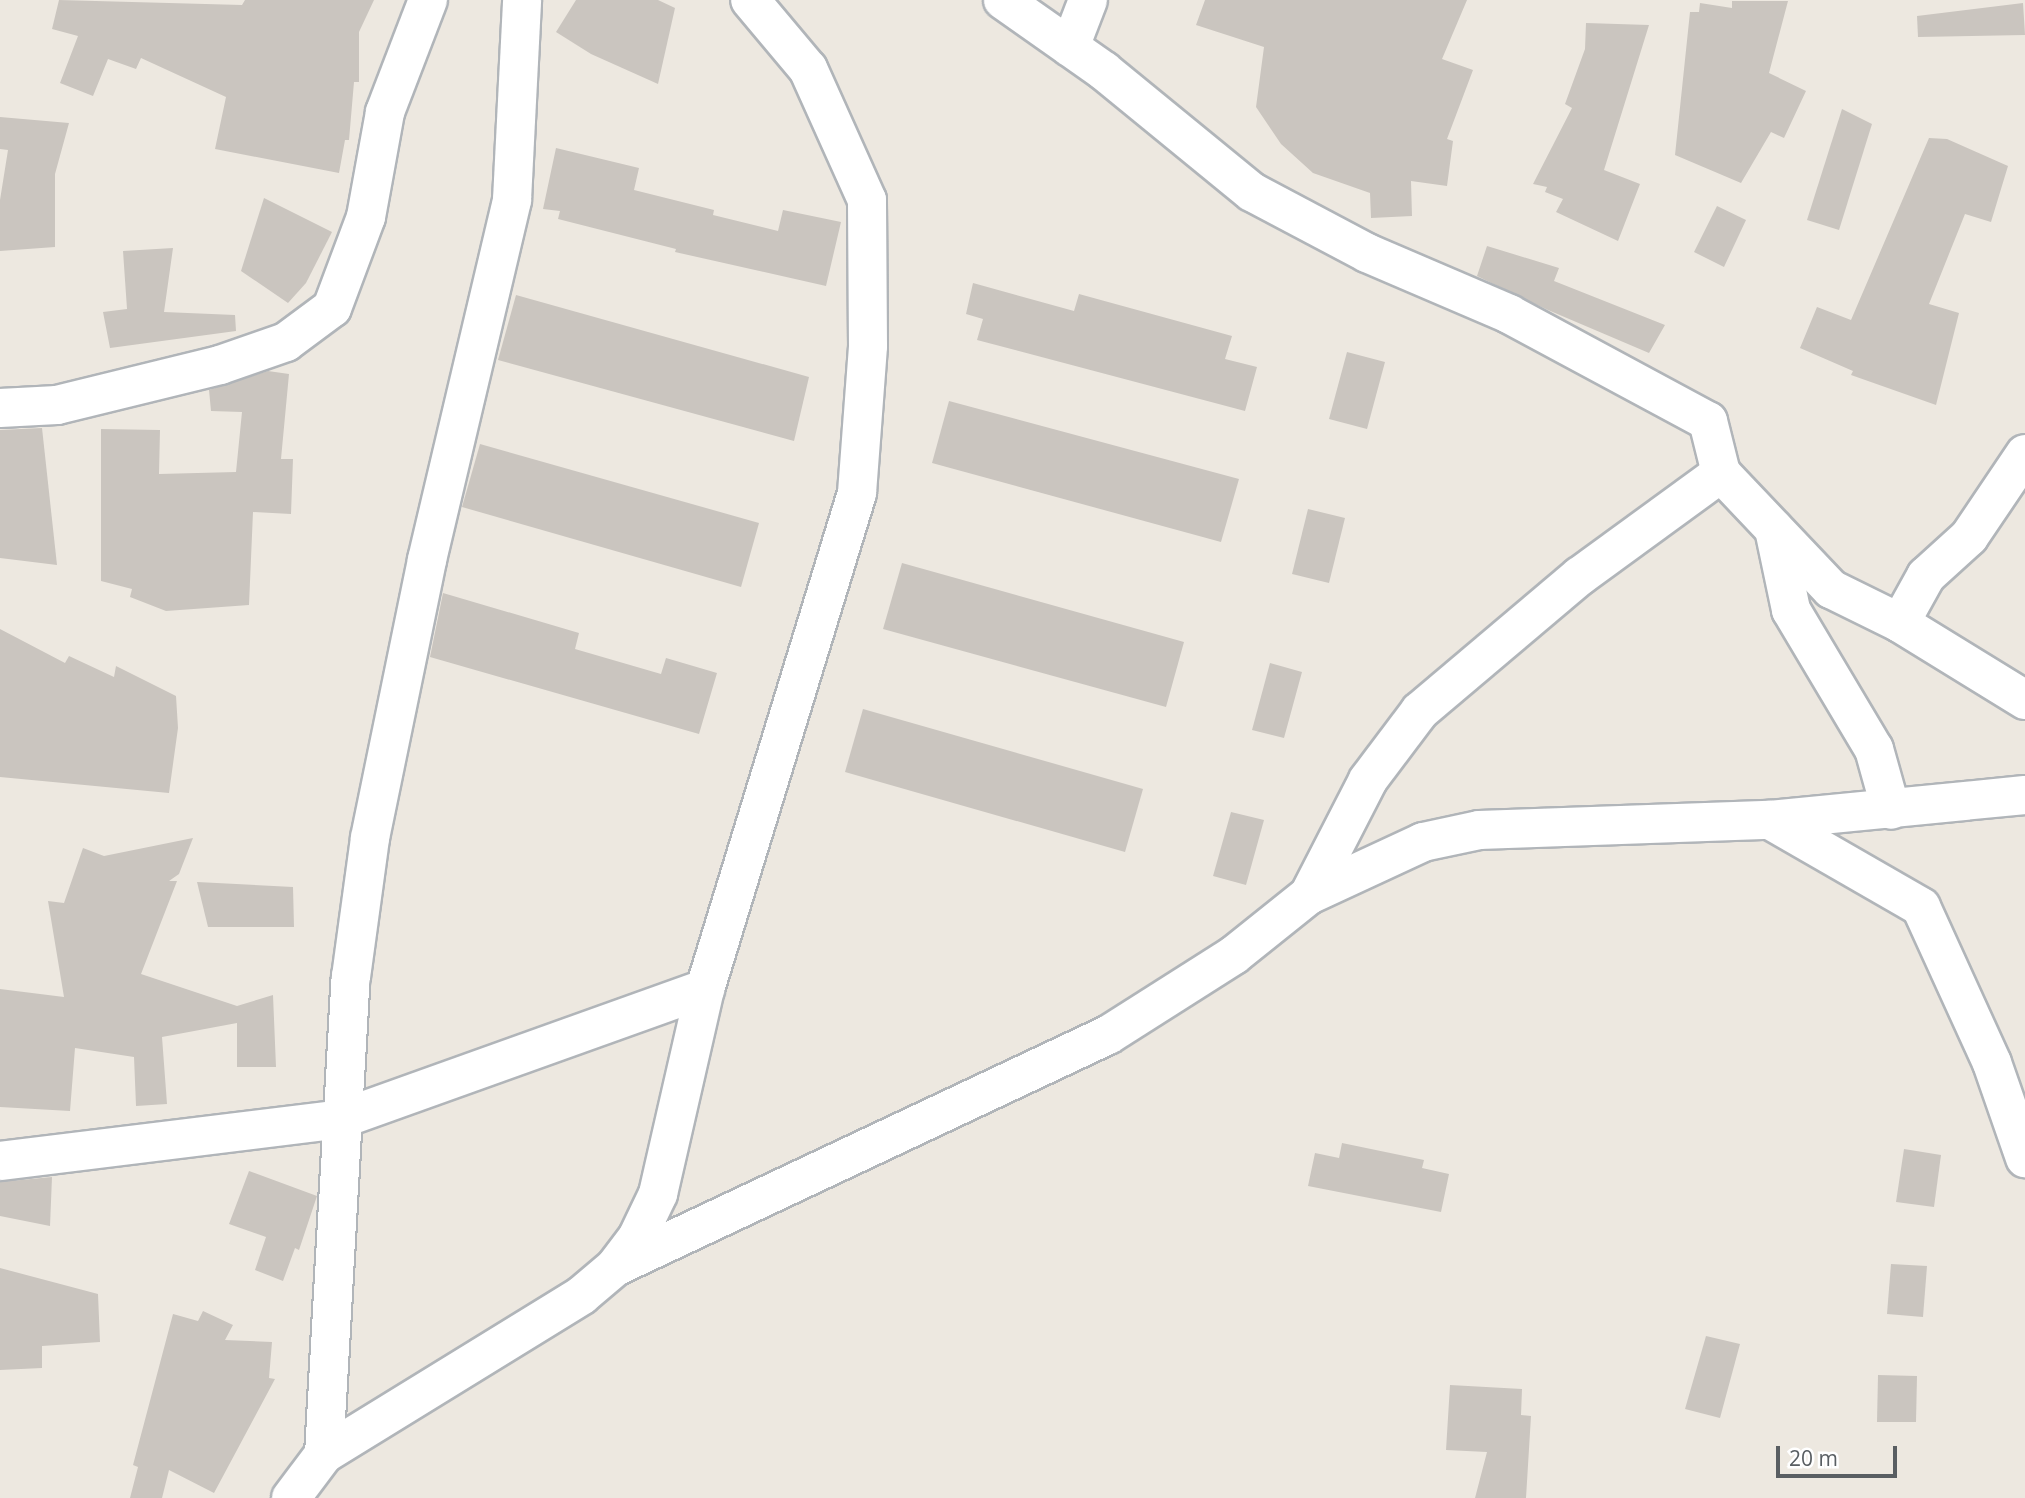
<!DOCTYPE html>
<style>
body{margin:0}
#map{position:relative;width:2025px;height:1498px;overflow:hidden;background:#ede8e0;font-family:"Open Sans",sans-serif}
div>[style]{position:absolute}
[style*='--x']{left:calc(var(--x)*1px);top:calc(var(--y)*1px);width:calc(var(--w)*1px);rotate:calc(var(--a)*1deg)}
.building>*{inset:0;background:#cac5bf}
.roads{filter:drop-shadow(2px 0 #b1b5b9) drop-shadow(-2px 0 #b1b5b9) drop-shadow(0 2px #b1b5b9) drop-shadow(0 -2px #b1b5b9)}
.minor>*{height:38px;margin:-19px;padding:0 19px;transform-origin:19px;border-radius:19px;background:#fff}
span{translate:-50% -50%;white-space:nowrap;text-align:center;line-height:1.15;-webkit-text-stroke:5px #fff;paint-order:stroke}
.scale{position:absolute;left:1776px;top:1446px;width:121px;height:32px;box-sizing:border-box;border:4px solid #595e62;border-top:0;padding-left:9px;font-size:21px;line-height:24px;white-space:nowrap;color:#595e62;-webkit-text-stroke:5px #fff;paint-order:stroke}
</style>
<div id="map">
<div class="building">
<i style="clip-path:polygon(59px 0,242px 5px,245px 0,374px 0,359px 32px,359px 82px,354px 82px,349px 140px,345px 140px,339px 173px,215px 149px,226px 97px,141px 58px,136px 69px,108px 59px,93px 96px,60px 83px,78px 36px,52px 29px)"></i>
<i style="clip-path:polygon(576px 0,658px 0,675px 8px,658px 84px,591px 54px,556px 32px)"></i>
<i style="clip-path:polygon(1205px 0,1467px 0,1442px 59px,1473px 70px,1447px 139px,1453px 141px,1447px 186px,1411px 181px,1412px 216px,1371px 218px,1370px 193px,1313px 173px,1281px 144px,1256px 107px,1264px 47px,1196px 25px)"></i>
<i style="clip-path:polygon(1732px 1px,1788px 1px,1769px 73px,1806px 91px,1784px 138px,1771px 132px,1741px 183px,1675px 155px,1690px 12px,1699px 12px,1700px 3px,1732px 8px)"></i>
<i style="clip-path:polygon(2023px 3px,2025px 35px,1918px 37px,1917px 16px)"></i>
<i style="clip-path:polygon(1586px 23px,1649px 25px,1604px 170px,1640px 184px,1618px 241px,1556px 212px,1563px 199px,1545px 192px,1547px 187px,1533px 184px,1572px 108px,1565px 104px,1585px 49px)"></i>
<i style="clip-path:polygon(1842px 109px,1872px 124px,1839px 230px,1807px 220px)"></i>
<i style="clip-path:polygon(0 117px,69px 123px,55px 174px,55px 247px,0 251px,0 200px,8px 150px,0 149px)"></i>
<i style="clip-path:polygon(1929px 138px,1947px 139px,2008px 166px,1991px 222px,1965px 214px,1929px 304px,1959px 313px,1936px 405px,1851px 375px,1853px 371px,1800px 348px,1817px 307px,1851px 320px)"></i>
<i style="clip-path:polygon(556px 148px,639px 168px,634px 190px,714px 210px,713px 215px,778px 231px,783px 210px,841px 222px,826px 286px,675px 252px,676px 249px,558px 219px,560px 211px,543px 209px)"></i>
<i style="clip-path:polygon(264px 198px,332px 232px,306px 283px,288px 303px,241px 271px)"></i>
<i style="clip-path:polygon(1717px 206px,1746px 220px,1724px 267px,1694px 252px)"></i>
<i style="clip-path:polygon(1487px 246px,1559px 268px,1554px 281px,1665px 325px,1649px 353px,1548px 310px,1477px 276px)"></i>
<i style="clip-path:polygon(173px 248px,164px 312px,235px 315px,236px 331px,110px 348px,103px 312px,127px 309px,123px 251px)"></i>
<i style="clip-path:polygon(973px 283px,1074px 311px,1079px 294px,1232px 336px,1225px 359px,1257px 367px,1245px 411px,977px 340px,983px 319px,966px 314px)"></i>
<i style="clip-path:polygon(516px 295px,809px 377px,794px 441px,498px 360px)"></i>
<i style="clip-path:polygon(1347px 352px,1385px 362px,1367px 429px,1329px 419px)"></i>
<i style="clip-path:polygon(268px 371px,289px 374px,281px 459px,293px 459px,291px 514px,253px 512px,249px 605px,166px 611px,130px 597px,132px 589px,101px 581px,101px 429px,160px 430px,159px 474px,236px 472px,242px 412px,211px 411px,209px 390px)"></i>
<i style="clip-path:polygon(949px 401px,1239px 479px,1221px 542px,932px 463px)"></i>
<i style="clip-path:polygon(42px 428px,57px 565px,0 558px,0 430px)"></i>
<i style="clip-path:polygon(480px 444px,759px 523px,741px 587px,462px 507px)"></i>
<i style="clip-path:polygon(1308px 509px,1345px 518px,1329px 583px,1292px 574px)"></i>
<i style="clip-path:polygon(902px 563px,1184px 642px,1166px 707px,883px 629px)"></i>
<i style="clip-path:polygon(443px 593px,579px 633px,575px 649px,661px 674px,666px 658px,717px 673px,699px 734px,430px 657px)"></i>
<i style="clip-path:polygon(0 629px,65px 663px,69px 656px,114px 677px,116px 666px,176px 696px,178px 728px,169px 793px,0 777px)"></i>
<i style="clip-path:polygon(1270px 663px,1302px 672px,1284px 738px,1252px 730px)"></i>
<i style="clip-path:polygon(863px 709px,1143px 789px,1125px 852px,845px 772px)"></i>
<i style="clip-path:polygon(1231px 812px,1264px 820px,1246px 885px,1213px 876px)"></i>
<i style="clip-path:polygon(193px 838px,179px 874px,169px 881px,177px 881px,141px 974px,237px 1006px,273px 995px,276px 1067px,237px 1067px,237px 1023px,162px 1037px,167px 1104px,136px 1106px,134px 1057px,75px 1048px,70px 1111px,0 1107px,0 989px,64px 997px,48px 901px,64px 903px,83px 848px,104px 856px)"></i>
<i style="clip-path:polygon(197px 882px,293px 887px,294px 927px,208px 927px)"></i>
<i style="clip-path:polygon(1342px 1143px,1424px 1160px,1422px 1168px,1449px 1174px,1441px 1212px,1308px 1186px,1315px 1153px,1339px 1158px)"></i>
<i style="clip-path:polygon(1904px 1149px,1941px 1155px,1934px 1207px,1896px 1202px)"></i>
<i style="clip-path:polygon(249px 1171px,317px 1196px,299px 1250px,295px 1248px,283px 1281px,255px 1270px,266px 1237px,229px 1224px)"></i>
<i style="clip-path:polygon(52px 1177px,50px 1226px,0 1216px,0 1182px)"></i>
<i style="clip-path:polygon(1891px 1264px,1927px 1266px,1923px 1317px,1887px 1314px)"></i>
<i style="clip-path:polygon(0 1268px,98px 1294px,100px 1342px,42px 1346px,42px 1368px,0 1370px)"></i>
<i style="clip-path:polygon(203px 1311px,233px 1325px,225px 1340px,272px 1342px,269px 1378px,275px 1379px,214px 1493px,169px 1470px,162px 1498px,130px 1498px,138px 1467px,133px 1465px,173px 1314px,198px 1321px)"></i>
<i style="clip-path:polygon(1706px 1336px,1740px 1344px,1720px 1418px,1685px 1409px)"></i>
<i style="clip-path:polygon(1878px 1375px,1917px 1376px,1916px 1422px,1877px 1422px)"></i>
<i style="clip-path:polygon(1450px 1385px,1522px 1389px,1521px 1415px,1531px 1416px,1526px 1498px,1475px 1498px,1487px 1452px,1446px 1450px)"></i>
</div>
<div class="roads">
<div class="minor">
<i style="--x:1003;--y:0;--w:123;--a:35.1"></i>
<i style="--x:1104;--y:71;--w:191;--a:39.3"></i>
<i style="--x:1252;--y:192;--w:130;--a:27.9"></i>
<i style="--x:1367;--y:253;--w:155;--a:23.2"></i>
<i style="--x:1509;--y:314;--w:226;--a:28.3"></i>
<i style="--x:1708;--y:421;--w:54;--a:76"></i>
<i style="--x:1721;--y:473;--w:160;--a:46.5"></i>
<i style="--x:1831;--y:589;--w:77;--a:26.2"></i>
<i style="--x:1900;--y:623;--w:147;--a:31.6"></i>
<i style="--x:1070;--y:47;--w:50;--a:-69"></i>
<i style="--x:0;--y:408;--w:57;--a:-3"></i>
<i style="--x:57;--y:405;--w:168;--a:-13.8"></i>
<i style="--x:220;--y:365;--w:70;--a:-19.2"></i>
<i style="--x:286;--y:342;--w:57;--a:-36.5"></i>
<i style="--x:332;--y:308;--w:97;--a:-69.5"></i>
<i style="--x:366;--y:217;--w:107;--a:-79.7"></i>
<i style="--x:385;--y:112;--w:120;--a:-69"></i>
<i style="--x:1774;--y:529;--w:83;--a:78.1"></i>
<i style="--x:1791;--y:610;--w:162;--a:59.2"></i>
<i style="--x:1874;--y:749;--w:63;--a:74.4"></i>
<i style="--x:1900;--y:623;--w:54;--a:-61"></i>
<i style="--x:1926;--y:576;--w:58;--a:-42.2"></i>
<i style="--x:1969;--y:537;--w:100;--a:-56"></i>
<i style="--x:1770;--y:820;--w:174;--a:29.9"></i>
<i style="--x:1921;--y:907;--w:171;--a:65.5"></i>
<i style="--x:1992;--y:1063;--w:101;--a:70.8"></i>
<i style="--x:1309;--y:895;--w:126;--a:-24.9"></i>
<i style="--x:1423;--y:842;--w:57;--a:-12.1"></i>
<i style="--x:1479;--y:830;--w:291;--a:-2"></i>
<i style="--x:1770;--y:820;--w:256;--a:-5.6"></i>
<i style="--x:0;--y:1161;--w:344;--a:-7"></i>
<i style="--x:341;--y:1119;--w:387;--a:-19.7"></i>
<i style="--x:617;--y:1266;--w:543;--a:-25.2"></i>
<i style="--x:1108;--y:1035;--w:149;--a:-32.4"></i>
<i style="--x:1234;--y:955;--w:96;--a:-38.7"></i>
<i style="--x:1309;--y:895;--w:129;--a:-62.8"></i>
<i style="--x:1368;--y:780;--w:86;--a:-53"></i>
<i style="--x:1420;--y:711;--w:209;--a:-40.2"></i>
<i style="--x:1580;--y:576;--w:175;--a:-36.1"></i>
<i style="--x:324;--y:1454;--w:478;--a:-86.8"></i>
<i style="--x:351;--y:977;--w:140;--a:-82.2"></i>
<i style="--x:370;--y:838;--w:284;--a:-78.4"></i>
<i style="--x:427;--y:560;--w:370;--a:-76.7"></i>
<i style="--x:512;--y:200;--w:200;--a:-87.1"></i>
<i style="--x:291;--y:1498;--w:55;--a:-53.1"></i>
<i style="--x:324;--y:1454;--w:303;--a:-31.6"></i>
<i style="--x:582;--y:1295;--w:43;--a:-40.3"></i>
<i style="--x:615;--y:1267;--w:39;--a:-53"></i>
<i style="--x:638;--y:1236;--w:47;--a:-64.5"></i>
<i style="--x:658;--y:1194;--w:210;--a:-77.1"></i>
<i style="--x:705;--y:989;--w:519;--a:-72.96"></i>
<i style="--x:857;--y:493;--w:147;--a:-85.7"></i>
<i style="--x:868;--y:346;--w:146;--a:-90.4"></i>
<i style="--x:867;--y:200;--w:144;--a:-114.2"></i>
<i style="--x:808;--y:69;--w:90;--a:-130"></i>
</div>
</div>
<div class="scale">20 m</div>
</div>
